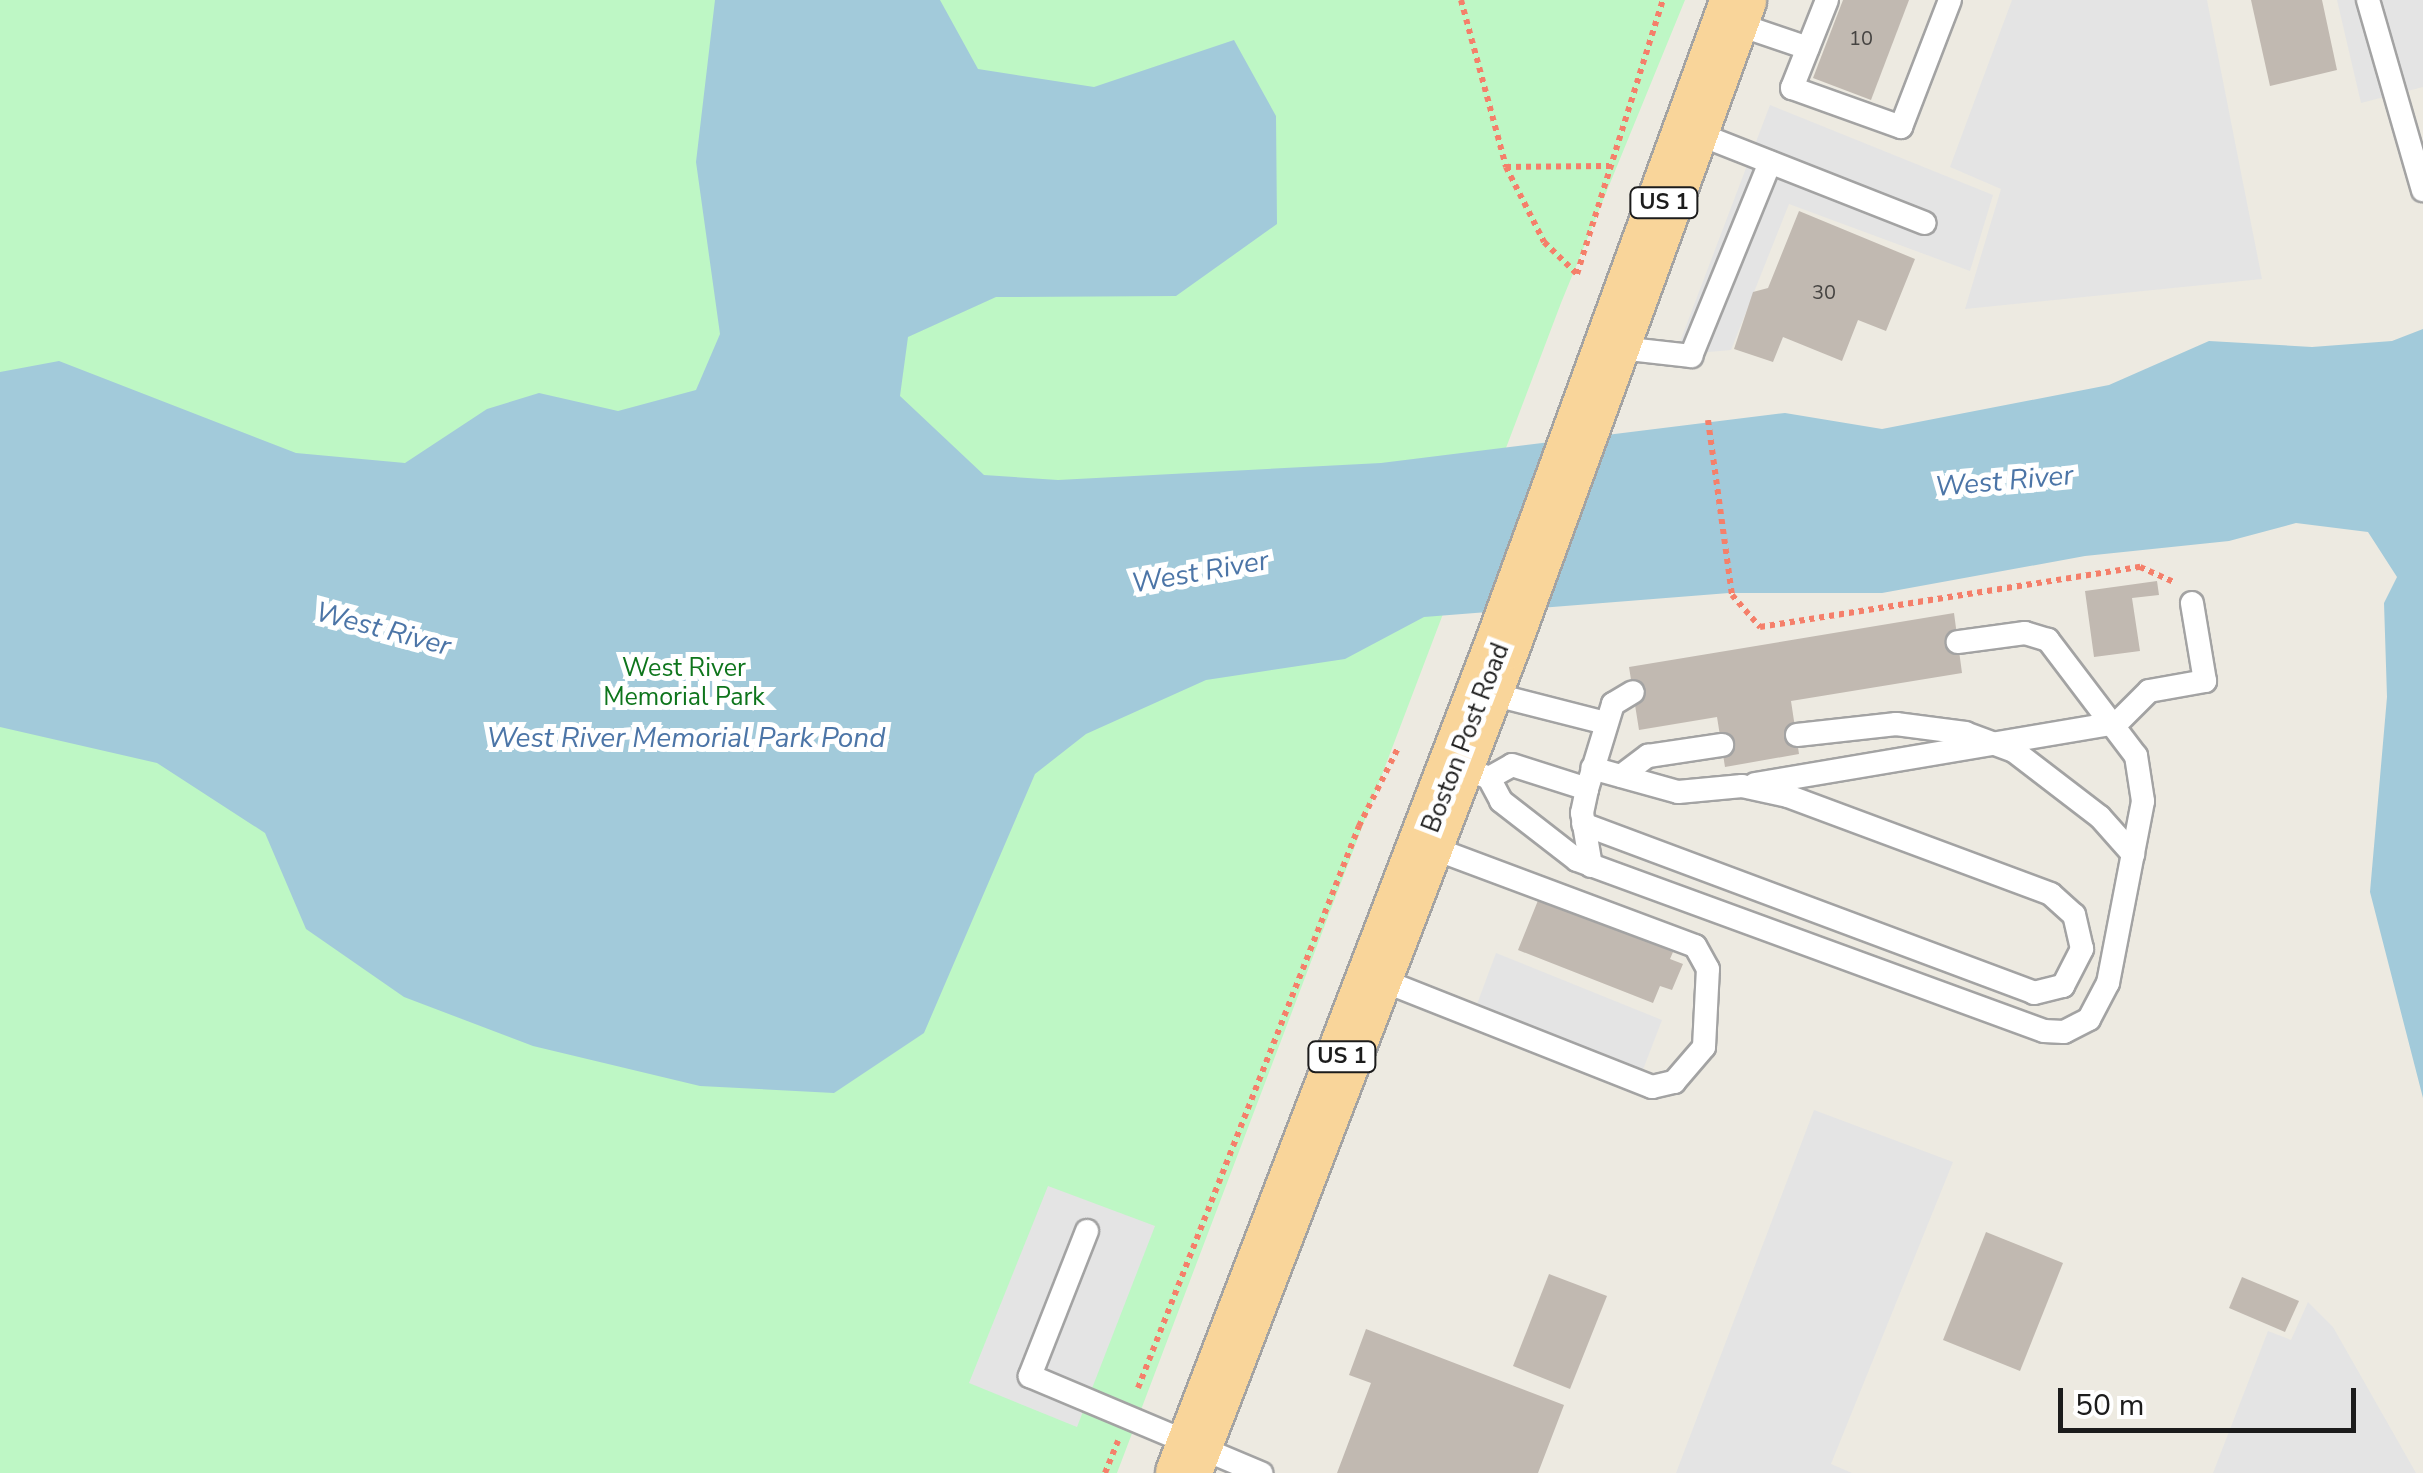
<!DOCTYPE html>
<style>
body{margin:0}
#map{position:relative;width:2423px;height:1473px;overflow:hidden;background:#edeae1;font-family:"Nunito Sans",sans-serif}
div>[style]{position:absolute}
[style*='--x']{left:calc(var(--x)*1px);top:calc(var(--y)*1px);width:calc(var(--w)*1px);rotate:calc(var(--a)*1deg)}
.park>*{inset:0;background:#bef7c5}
.parking>*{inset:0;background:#e4e4e4}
.water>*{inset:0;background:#a2cada}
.building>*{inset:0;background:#c1b9b1}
.path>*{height:6px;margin-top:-3px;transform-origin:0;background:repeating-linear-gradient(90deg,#f57f6a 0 5px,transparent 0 10px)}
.roads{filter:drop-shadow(2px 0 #a3a3a3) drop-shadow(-2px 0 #a3a3a3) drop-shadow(0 2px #a3a3a3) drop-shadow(0 -2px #a3a3a3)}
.lane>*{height:22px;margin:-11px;padding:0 11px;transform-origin:11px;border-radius:11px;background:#fff}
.primary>*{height:55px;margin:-27.5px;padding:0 27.5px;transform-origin:27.5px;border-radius:27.5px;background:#f9d59a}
span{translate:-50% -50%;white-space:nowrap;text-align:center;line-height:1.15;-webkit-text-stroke:10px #fff;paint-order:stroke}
.number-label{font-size:20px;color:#454341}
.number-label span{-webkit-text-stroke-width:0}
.shield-label span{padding:2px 8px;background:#fff;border:2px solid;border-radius:8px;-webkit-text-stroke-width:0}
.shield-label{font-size:22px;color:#1c1c1c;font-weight:700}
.park-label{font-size:25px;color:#0e751c}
.street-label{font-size:25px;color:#1c1c1c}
.water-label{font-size:28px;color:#4c75a7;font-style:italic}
.scale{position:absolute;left:2058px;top:1388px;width:298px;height:45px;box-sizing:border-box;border:5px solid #1c1c1c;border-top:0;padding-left:12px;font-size:30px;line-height:35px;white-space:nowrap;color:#1c1c1c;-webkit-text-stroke:8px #fff;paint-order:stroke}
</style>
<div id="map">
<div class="park">
<i style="clip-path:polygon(0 0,1685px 0,1561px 303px,1117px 1473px,0 1473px)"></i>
</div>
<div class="parking">
<i style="clip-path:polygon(2012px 0,2207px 0,2262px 279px,1965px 309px,2001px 189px,1950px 167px)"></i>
<i style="clip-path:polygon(2337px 0,2423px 0,2423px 87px,2361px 103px)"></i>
<i style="clip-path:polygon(1770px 105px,1993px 195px,1970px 271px,1789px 204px,1731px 350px,1675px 355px)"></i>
<i style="clip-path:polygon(1496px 953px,1662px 1020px,1636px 1088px,1470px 1023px)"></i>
<i style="clip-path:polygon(1814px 1110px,1953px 1162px,1831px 1464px,1852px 1473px,1676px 1473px)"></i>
<i style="clip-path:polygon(1048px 1186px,1155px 1226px,1077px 1427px,969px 1383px)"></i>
<i style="clip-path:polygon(2308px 1302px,2333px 1327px,2416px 1473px,2213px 1473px,2268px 1331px,2291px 1340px)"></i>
</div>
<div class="water">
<i style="clip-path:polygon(715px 0,940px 0,978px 69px,1094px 87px,1234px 40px,1276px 116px,1277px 224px,1176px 296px,996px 297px,908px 337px,900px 396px,984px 475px,1058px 480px,1381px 463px,1785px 413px,1882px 429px,2109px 385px,2209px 341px,2312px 347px,2392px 341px,2423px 329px,2423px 1098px,2370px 892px,2387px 697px,2384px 603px,2397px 577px,2368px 532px,2296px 523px,2229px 541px,2085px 556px,1882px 593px,1729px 593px,1424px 617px,1345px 659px,1206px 680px,1086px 734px,1035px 774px,924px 1033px,834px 1093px,700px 1086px,533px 1046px,404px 997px,306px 929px,265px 833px,157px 763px,0 727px,0 372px,59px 361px,296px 453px,405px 463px,487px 409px,539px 393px,618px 411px,696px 390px,720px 334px,696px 162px)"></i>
</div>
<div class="building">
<i style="clip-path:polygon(1843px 0,1909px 0,1871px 100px,1813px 78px)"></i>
<i style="clip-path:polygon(2251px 0,2322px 0,2337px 70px,2270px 86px)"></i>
<i style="clip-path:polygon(1799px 211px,1915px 259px,1886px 331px,1858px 320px,1842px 361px,1783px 337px,1773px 362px,1734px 349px,1753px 292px,1768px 288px)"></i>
<i style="clip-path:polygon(2157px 581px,2159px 595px,2132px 598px,2140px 651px,2094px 657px,2085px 591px)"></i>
<i style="clip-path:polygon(1954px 613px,1962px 673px,1791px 701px,1799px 754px,1725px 767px,1717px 717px,1639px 730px,1629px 667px)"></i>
<i style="clip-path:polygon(1541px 893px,1673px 952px,1670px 959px,1683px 964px,1672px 990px,1660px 986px,1653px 1003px,1518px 950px)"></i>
<i style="clip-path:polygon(1986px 1232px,2063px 1263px,2020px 1371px,1943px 1340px)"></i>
<i style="clip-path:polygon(1549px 1274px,1607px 1296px,1570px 1389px,1513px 1366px)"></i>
<i style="clip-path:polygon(2242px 1277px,2299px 1301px,2285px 1332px,2229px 1308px)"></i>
<i style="clip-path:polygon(1366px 1329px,1564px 1405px,1538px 1473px,1337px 1473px,1371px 1383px,1349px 1375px)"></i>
</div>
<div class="path">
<i style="--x:1461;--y:0;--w:173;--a:74.9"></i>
<i style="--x:1506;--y:167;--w:84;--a:63.1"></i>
<i style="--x:1544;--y:242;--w:46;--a:44.1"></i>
<i style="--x:1577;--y:274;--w:287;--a:-72.6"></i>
<i style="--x:1506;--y:167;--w:103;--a:-0.6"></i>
<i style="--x:1708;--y:420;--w:177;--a:82.2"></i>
<i style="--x:1732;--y:595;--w:43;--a:48.8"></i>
<i style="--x:1760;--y:627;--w:385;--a:-9"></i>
<i style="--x:2140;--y:567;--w:37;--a:24"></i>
<i style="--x:1138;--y:1388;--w:604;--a:-68.53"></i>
<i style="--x:1359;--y:826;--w:87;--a:-63.4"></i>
<i style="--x:1105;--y:1473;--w:35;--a:-68"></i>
</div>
<div class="roads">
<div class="lane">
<i style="--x:1827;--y:0;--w:95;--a:111.7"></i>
<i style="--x:1792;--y:88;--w:116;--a:19.7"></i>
<i style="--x:1901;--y:127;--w:136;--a:-68.9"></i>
<i style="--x:2368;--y:0;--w:198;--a:73.9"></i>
<i style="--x:1731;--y:22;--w:81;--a:18.7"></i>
<i style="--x:1691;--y:131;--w:251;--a:21.5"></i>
<i style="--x:1611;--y:347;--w:81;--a:6.4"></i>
<i style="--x:1691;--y:356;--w:209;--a:-67.8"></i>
<i style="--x:1484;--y:692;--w:126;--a:14.3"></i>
<i style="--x:1797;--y:735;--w:100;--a:-6.3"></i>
<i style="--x:1896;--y:724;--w:70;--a:7.4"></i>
<i style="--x:1965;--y:733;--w:52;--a:20.2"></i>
<i style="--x:2014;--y:751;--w:108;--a:37.5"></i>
<i style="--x:2100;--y:817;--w:50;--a:48.3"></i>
<i style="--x:1457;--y:765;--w:35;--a:22"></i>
<i style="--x:1489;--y:778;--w:26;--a:62"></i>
<i style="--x:1501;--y:801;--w:96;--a:37.8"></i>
<i style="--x:1577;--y:860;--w:497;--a:20.1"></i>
<i style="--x:2044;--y:1031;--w:20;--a:3"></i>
<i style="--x:2064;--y:1032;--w:28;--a:-27"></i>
<i style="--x:2089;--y:1019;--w:41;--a:-62.2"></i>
<i style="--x:2108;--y:983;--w:185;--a:-79.1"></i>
<i style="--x:2143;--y:801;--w:46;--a:-98.8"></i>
<i style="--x:2136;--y:756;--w:146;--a:-127.2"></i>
<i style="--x:2048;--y:640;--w:24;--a:-163"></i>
<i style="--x:2025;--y:633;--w:68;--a:172.3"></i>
<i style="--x:1621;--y:776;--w:34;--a:-37"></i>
<i style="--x:1648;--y:756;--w:75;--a:-8.5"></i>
<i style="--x:1489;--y:778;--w:26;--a:-29"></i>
<i style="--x:1512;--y:765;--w:79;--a:17.7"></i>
<i style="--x:1755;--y:784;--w:367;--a:-9.6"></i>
<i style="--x:2117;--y:723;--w:45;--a:-45"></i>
<i style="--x:2149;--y:691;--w:57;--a:-10.1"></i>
<i style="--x:2205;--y:681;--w:79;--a:-99.5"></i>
<i style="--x:1583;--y:824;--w:482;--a:20.5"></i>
<i style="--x:2034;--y:993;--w:30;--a:-14"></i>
<i style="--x:2063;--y:986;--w:42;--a:-62.8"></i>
<i style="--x:2082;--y:949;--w:35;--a:-103"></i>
<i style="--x:2074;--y:915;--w:31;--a:-138"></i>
<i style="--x:2051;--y:894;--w:281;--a:-159.6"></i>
<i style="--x:1788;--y:796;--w:47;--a:-167.7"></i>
<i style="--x:1742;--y:786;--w:64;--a:174.6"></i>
<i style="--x:1678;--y:792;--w:89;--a:-164.4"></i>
<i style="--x:1591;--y:866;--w:54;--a:-99.6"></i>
<i style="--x:1582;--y:813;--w:25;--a:-78"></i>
<i style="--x:1587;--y:789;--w:89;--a:-73"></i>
<i style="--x:1613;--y:704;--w:23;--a:-31"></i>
<i style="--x:1374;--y:977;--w:299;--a:21.6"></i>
<i style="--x:1652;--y:1087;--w:23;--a:-13"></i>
<i style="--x:1674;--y:1082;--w:46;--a:-49.4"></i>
<i style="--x:1704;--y:1047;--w:78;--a:-87.1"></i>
<i style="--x:1708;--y:969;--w:26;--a:-119"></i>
<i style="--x:1695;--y:946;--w:288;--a:-159.5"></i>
<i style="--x:1087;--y:1231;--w:156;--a:111.5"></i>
<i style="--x:1030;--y:1376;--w:251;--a:22.8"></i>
</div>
<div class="primary">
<i style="--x:1183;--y:1473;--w:890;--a:-68.94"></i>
<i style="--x:1503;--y:642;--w:684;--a:-69.9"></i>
</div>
</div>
<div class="number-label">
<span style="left:1861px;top:38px">10</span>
<span style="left:1824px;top:292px">30</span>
</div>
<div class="shield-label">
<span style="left:1664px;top:203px">US 1</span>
<span style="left:1342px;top:1057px">US 1</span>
</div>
<div class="park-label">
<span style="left:684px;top:683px">West River<br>Memorial Park</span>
</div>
<div class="street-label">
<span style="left:1466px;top:738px;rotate:-69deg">Boston Post Road</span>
</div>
<div class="water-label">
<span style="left:2004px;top:481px;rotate:-5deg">West River</span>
<span style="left:1200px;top:572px;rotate:-10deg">West River</span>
<span style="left:383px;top:629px;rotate:15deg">West River</span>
<span style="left:686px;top:738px">West River Memorial Park Pond</span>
</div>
<div class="scale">50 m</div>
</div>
